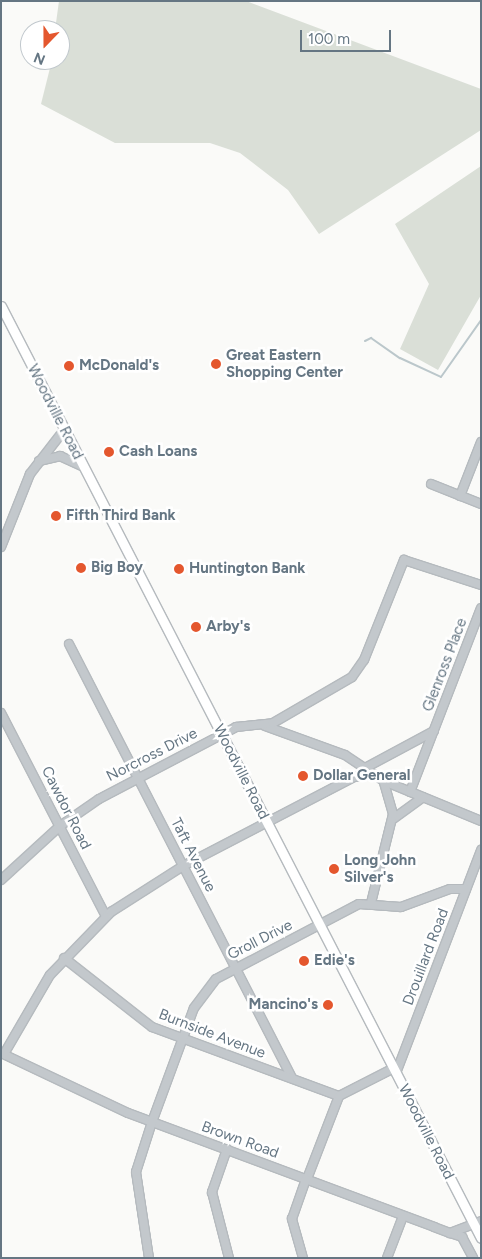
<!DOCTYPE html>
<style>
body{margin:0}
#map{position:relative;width:482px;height:1259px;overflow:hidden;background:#fafaf8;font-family:Figtree,sans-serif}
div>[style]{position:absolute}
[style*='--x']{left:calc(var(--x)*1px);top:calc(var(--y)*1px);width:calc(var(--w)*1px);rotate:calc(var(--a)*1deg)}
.green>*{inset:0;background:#dadfd7}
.stream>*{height:2px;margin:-1px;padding:0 1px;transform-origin:1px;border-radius:1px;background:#bbc7cb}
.roads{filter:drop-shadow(1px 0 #b5babe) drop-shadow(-1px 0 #b5babe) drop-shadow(0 1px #b5babe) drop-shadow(0 -1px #b5babe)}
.minor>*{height:8px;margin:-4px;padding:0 4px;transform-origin:4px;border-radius:4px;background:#c3c8cc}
.major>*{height:9px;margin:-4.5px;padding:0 4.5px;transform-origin:4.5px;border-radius:4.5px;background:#fff}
.dots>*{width:14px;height:14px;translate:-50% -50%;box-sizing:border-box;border:2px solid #fff;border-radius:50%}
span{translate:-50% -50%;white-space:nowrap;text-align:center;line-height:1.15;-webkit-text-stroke:5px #fff;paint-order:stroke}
.poi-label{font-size:15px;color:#657683;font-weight:700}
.left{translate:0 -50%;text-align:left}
.right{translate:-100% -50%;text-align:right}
.street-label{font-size:15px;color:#657683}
.frame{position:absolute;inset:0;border:2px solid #657683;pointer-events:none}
.north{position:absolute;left:20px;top:20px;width:50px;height:50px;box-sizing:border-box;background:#fff;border:1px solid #c1c8cd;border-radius:50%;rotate:202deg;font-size:14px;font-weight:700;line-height:20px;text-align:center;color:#657683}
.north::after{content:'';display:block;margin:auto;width:18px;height:22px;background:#e4572e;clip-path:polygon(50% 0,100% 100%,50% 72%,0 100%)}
.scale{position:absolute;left:300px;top:30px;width:91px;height:22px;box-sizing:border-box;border:2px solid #657683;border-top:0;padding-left:6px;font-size:15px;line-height:18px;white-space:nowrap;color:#657683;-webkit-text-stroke:4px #fff;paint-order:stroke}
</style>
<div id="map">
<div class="green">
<i style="clip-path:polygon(59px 1px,246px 1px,481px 89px,481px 130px,319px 234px,288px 190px,240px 153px,210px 143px,115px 143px,41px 104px,52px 60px,60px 60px,60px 30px,55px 30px)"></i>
<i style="clip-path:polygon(481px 166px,481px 295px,438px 370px,400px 349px,429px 284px,395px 224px)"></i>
</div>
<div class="stream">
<i style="--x:365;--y:341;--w:7;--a:-27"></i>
<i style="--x:371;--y:338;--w:35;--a:35"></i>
<i style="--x:400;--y:358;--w:45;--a:24.9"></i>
<i style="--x:441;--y:377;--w:70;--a:-54.9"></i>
</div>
<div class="roads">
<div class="minor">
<i style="--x:39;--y:461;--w:22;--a:-13"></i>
<i style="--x:60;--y:456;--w:26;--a:25"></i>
<i style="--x:431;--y:484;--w:54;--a:21.8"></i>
<i style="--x:460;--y:496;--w:58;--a:-68.7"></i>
<i style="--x:1;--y:547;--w:79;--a:-68.3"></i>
<i style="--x:30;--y:474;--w:56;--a:-52.3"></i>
<i style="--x:69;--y:644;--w:488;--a:62.8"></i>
<i style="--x:1;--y:713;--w:229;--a:62.7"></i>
<i style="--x:265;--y:726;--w:85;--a:19.9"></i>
<i style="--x:345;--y:755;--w:47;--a:33.7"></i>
<i style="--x:384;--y:781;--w:105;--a:22.4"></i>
<i style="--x:365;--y:768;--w:78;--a:-28.2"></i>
<i style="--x:410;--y:792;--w:197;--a:-68.9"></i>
<i style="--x:393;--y:819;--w:37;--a:-36"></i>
<i style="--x:1;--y:880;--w:80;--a:-42.5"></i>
<i style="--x:60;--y:826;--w:47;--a:-34.7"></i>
<i style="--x:99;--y:799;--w:155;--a:-27.7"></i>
<i style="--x:236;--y:727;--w:37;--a:-6"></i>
<i style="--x:273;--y:723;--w:91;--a:-30.2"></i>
<i style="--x:352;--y:677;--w:21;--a:-55"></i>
<i style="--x:364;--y:660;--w:108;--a:-68.2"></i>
<i style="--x:404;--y:560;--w:81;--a:18"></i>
<i style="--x:371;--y:903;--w:92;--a:-76.1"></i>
<i style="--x:393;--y:814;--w:33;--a:-106"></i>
<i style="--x:64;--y:958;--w:112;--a:38.1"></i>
<i style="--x:152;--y:1027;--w:199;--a:20.3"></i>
<i style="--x:1;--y:1053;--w:140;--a:25.3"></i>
<i style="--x:128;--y:1113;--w:327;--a:20.4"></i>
<i style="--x:434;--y:1227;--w:17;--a:21"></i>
<i style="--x:450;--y:1233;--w:33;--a:-21"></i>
<i style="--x:4;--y:1054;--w:91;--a:-59.8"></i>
<i style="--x:50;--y:975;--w:88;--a:-45.9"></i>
<i style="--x:111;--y:912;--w:85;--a:-32.6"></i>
<i style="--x:183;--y:866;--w:193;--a:-27.5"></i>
<i style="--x:354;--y:777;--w:18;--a:-9"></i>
<i style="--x:396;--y:1073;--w:239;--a:-69.1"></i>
<i style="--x:152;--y:1122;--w:121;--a:-69.8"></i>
<i style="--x:194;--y:1008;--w:36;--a:-53"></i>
<i style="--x:216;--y:979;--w:161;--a:-27.7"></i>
<i style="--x:359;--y:904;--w:42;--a:4.1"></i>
<i style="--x:401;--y:907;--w:52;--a:-20.2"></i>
<i style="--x:450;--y:889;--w:16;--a:0"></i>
<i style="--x:227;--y:1149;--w:46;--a:109.2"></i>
<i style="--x:212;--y:1192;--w:68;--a:75.6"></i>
<i style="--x:307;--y:1179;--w:89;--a:-68.9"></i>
<i style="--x:339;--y:1096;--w:62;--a:-27"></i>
<i style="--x:450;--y:1233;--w:13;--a:18"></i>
<i style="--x:462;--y:1237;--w:24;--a:62"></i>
<i style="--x:149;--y:1258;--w:87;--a:-98.6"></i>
<i style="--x:136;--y:1172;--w:52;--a:-72.3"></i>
<i style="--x:303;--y:1258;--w:41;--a:-105.8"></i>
<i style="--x:292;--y:1219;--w:42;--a:-70.7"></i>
<i style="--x:387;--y:1258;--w:45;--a:-69.1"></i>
</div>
<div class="major">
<i style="--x:1;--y:306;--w:1048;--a:62.75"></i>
</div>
</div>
<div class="dots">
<i style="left:216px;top:364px;background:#e4572e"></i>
<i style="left:69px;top:366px;background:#e4572e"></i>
<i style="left:109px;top:452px;background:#e4572e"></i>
<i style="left:56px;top:516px;background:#e4572e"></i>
<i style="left:81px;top:568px;background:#e4572e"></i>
<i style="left:179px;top:569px;background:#e4572e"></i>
<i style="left:196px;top:627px;background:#e4572e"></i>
<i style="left:303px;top:776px;background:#e4572e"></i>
<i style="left:334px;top:869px;background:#e4572e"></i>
<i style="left:304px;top:961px;background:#e4572e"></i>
<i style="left:328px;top:1005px;background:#e4572e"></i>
</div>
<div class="poi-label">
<span class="left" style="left:226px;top:364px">Great Eastern<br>Shopping Center</span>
<span class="left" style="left:79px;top:366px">McDonald's</span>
<span class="left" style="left:119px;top:452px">Cash Loans</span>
<span class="left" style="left:66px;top:516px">Fifth Third Bank</span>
<span class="left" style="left:91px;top:568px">Big Boy</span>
<span class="left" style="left:189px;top:569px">Huntington Bank</span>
<span class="left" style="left:206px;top:627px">Arby's</span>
<span class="left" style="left:313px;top:776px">Dollar General</span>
<span class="left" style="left:344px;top:869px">Long John<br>Silver's</span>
<span class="left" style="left:314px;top:961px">Edie's</span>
<span class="right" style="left:318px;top:1005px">Mancino's</span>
</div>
<div class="street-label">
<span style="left:55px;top:412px;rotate:63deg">Woodville Road</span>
<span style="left:445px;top:665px;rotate:-69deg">Glenross Place</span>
<span style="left:152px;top:755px;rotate:-27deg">Norcross Drive</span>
<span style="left:241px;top:772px;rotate:63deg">Woodville Road</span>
<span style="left:66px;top:808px;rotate:63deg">Cawdor Road</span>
<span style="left:193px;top:855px;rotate:63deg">Taft Avenue</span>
<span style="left:260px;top:940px;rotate:-27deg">Groll Drive</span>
<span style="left:426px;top:957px;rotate:-69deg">Drouillard Road</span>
<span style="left:212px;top:1034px;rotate:21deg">Burnside Avenue</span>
<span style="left:426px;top:1132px;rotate:63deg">Woodville Road</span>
<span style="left:240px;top:1140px;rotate:20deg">Brown Road</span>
</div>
<div class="frame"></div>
<div class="north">N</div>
<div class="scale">100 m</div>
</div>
